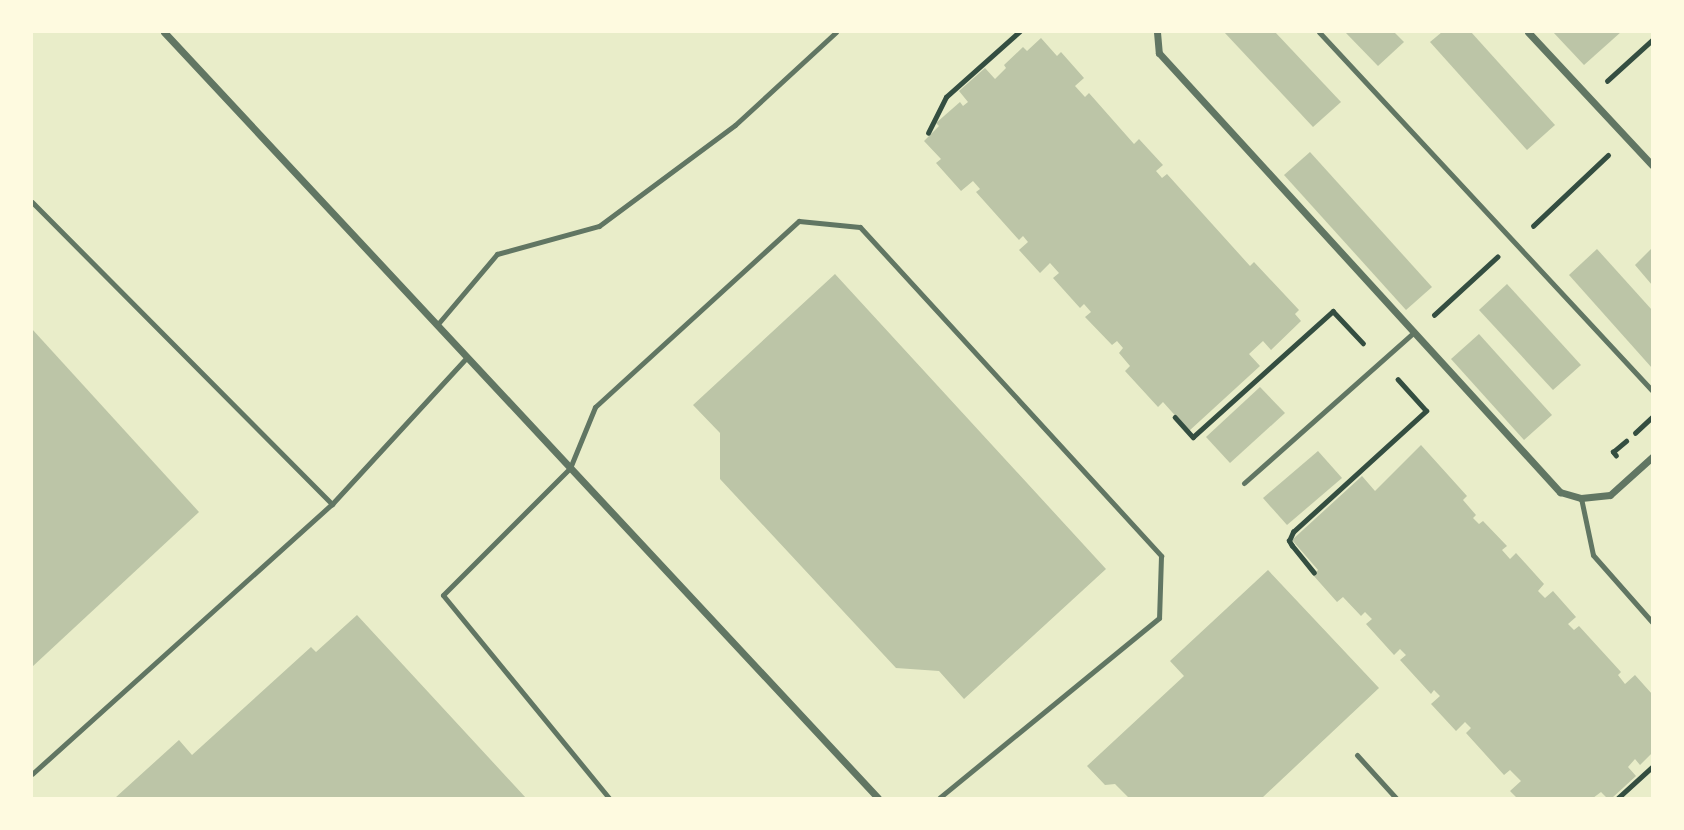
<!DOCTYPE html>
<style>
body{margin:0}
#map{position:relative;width:1684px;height:830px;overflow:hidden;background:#e9edc9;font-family:"Fira Sans Condensed",sans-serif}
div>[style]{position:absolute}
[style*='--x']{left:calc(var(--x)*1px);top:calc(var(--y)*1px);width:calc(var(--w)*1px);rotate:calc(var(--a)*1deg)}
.building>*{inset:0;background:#bcc5a7}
.path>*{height:4.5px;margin:-2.25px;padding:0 2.25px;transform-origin:2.25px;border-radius:2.25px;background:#344e41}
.service>*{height:5px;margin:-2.5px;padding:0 2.5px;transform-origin:2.5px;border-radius:2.5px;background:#617663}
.minor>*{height:7px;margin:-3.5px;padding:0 3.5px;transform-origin:3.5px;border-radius:3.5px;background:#617663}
span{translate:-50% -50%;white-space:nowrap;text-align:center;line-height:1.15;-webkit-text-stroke:5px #fefae0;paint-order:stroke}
.frame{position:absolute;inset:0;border:33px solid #fefae0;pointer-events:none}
</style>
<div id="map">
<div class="building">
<i style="clip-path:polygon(1224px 32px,1275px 32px,1341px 102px,1313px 127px)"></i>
<i style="clip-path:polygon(1345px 32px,1394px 32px,1404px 42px,1378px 66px)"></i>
<i style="clip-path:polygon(1442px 32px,1471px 32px,1555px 125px,1527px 150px,1430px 42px)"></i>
<i style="clip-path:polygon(1553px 32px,1621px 32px,1584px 65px)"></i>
<i style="clip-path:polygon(1041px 38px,1057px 56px,1061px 52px,1084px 78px,1075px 86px,1085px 97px,1089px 93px,1134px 144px,1139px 139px,1163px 165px,1156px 171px,1162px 178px,1167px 174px,1250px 266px,1254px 262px,1299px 310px,1295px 314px,1301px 321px,1271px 350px,1263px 341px,1249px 354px,1260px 366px,1189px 431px,1163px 402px,1158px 407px,1125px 371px,1130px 366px,1119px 353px,1123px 348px,1117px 341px,1112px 345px,1085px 317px,1091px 312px,1084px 304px,1080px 308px,1053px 278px,1059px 273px,1050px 263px,1040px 273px,1019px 250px,1028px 242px,1023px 236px,1019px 240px,976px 192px,980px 189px,973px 181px,961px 191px,936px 163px,941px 159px,924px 141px,939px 126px,936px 123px,960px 102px,963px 106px,968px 102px,959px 91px,985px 68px,995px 79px,1006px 68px,1004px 65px,1023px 47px,1027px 51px)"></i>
<i style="clip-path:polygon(1310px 152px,1432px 287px,1406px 310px,1284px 175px)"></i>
<i style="clip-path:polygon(1652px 248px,1652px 285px,1635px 265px)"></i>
<i style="clip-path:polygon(1597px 249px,1652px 310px,1652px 368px,1569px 275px)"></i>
<i style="clip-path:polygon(835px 274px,1106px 569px,964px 699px,939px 671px,896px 668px,720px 479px,720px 433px,693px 405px)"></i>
<i style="clip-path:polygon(1507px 284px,1581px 365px,1553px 390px,1479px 310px)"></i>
<i style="clip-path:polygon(32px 329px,199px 512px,32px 667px)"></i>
<i style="clip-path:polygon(1479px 334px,1552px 415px,1524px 440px,1451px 359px)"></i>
<i style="clip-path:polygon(1260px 387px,1285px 413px,1230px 463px,1206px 437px)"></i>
<i style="clip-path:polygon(1421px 445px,1467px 496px,1463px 500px,1476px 515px,1473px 518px,1479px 524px,1483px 521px,1507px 546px,1502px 550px,1510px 559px,1516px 553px,1544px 584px,1538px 591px,1545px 598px,1553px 591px,1576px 617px,1568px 624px,1574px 630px,1579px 626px,1621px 672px,1618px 675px,1625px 684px,1635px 675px,1652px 694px,1652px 753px,1640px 765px,1635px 759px,1628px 767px,1636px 776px,1612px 798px,1607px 798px,1601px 792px,1593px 798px,1517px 798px,1510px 791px,1521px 781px,1510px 770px,1504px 775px,1466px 733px,1471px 728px,1465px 722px,1456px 731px,1431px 704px,1440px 696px,1434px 690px,1431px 694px,1400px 660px,1406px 655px,1400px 649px,1394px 655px,1366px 624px,1372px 619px,1365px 612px,1361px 616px,1343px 597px,1337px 602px,1313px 575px,1318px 570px,1292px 540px,1362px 476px,1375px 491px)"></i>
<i style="clip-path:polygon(1318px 451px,1342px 478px,1287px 525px,1263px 498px)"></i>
<i style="clip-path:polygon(1268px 570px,1379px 688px,1262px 798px,1129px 798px,1115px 784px,1105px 785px,1087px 766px,1184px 676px,1170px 661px)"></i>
<i style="clip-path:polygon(357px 615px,526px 798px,115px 798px,179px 740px,192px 755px,311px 647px,316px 652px)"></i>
</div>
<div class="path">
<i style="--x:1607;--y:81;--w:61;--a:-42.3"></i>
<i style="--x:928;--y:133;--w:40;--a:-63.4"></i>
<i style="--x:946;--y:97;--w:98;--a:-41.7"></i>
<i style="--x:1533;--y:226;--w:103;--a:-43.4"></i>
<i style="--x:1434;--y:315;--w:86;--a:-42.6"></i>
<i style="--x:1175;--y:417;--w:27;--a:48"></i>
<i style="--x:1193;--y:437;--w:188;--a:-42"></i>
<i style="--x:1333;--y:311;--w:44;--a:46.8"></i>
<i style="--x:1635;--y:433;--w:23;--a:-43"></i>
<i style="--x:1616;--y:456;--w:5;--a:-127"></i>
<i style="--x:1613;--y:452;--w:17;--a:-40"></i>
<i style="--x:1314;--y:573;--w:35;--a:-129"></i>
<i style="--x:1292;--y:546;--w:6;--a:-121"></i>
<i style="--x:1289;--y:541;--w:10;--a:-66"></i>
<i style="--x:1293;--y:532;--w:180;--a:-42.3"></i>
<i style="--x:1426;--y:411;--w:42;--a:-132.1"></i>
<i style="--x:1618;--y:798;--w:46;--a:-42.4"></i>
</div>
<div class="service">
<i style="--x:1319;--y:32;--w:489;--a:47.1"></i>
<i style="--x:32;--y:202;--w:426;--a:45.2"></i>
<i style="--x:437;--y:325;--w:93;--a:-49.8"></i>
<i style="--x:497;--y:254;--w:106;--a:-15.4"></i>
<i style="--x:599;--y:226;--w:169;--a:-36.6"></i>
<i style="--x:735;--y:125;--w:137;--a:-42.6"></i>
<i style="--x:1244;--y:483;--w:227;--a:-41.6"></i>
<i style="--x:1581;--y:498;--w:58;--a:78.1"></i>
<i style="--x:1593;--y:555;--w:89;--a:48.6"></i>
<i style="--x:1357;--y:755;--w:58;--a:47.8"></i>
<i style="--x:32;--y:774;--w:404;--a:-42"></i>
<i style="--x:332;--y:504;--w:200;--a:-47.4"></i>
<i style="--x:609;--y:798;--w:262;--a:-129.3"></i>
<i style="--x:443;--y:595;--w:180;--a:-45"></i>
<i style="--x:570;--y:468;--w:66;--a:-67.7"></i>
<i style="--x:595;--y:407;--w:276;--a:-42.4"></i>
<i style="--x:799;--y:221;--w:61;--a:5.6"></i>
<i style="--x:860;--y:227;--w:446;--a:47.5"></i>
<i style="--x:1161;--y:556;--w:62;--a:91.8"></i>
<i style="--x:1159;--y:618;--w:284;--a:140.7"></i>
</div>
<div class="minor">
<i style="--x:164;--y:32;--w:1047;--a:47.01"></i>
<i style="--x:1157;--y:32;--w:21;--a:85"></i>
<i style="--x:1159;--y:53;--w:595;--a:47.59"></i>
<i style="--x:1560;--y:492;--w:22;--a:16"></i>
<i style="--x:1581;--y:498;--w:29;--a:-6"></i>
<i style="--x:1610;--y:495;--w:57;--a:-42.1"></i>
<i style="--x:1528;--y:32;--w:182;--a:47"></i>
</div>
<div class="frame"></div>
</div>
